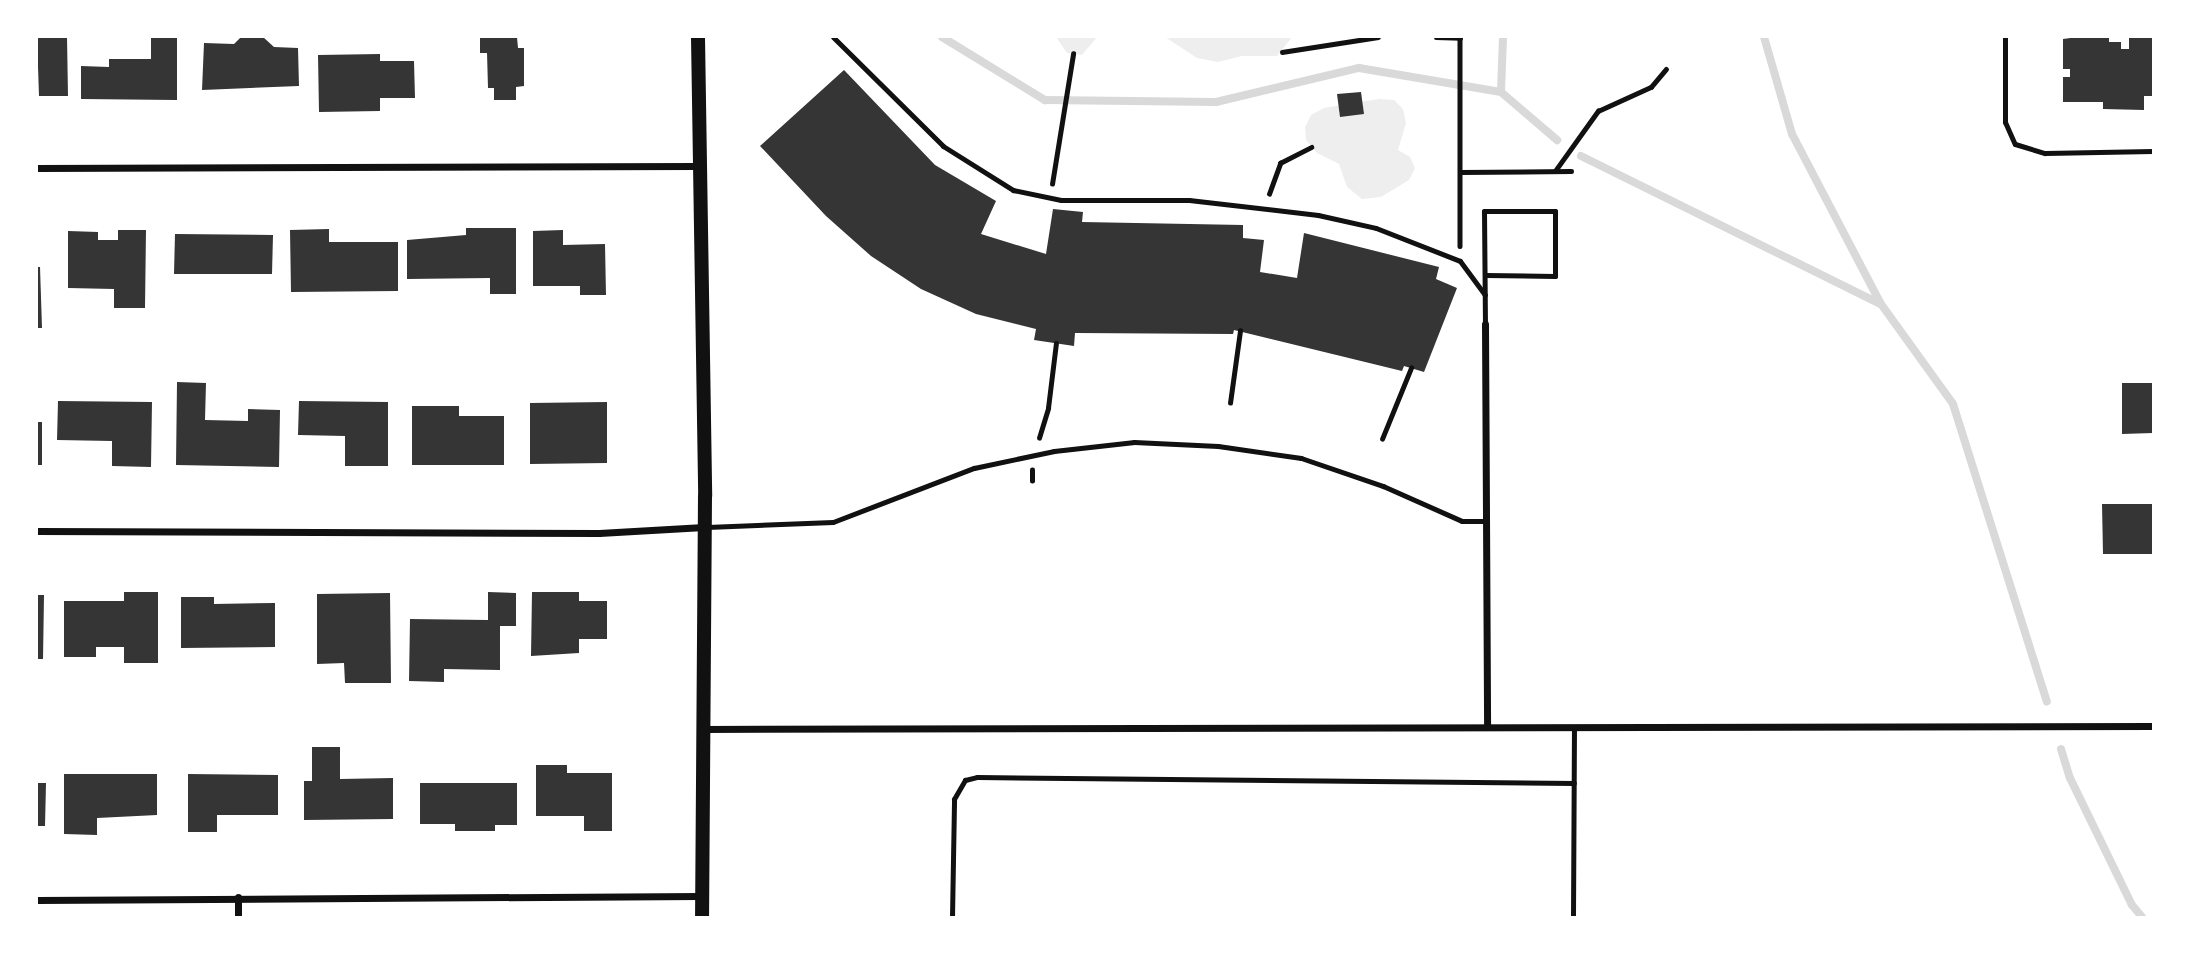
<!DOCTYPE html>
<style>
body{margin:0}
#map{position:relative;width:2190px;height:954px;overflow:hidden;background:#fff;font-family:"Archivo Narrow",sans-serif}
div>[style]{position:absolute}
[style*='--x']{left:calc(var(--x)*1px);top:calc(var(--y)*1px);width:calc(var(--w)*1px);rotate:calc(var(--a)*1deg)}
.green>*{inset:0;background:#eee}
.stream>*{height:8px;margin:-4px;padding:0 4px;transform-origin:4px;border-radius:4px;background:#d9d9d9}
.building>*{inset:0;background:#353535}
.path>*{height:4.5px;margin:-2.25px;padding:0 2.25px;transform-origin:2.25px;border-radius:2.25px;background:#111}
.service>*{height:5px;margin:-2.5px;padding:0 2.5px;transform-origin:2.5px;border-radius:2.5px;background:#111}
.minor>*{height:7px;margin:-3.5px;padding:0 3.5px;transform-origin:3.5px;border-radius:3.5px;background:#111}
.secondary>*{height:14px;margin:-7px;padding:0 7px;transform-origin:7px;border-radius:7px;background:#111}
span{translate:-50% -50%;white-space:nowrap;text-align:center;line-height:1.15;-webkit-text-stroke:5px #fff;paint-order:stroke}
.frame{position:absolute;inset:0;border:38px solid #fff;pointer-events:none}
</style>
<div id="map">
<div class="green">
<i style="clip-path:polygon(1056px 37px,1097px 37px,1082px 55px,1067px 53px)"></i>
<i style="clip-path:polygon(1165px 37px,1292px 37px,1277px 56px,1242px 56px,1218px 62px,1197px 58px)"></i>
<i style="clip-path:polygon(1379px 99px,1394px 100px,1403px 109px,1406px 123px,1398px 150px,1410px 157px,1415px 168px,1409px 180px,1381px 197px,1362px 199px,1347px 187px,1339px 164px,1317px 153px,1306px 140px,1305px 127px,1311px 115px,1324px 108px)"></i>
</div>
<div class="stream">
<i style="--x:942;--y:37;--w:121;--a:31.5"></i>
<i style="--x:1045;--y:100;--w:171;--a:0.7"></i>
<i style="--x:1216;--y:102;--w:147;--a:-13.4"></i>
<i style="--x:1359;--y:68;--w:144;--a:9.6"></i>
<i style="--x:1503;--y:37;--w:55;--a:92.1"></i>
<i style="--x:1501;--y:92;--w:74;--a:40.6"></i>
<i style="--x:1764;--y:37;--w:101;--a:73.9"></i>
<i style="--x:1792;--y:134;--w:192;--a:62.4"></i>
<i style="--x:1881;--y:304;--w:123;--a:54.2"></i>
<i style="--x:1953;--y:404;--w:312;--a:72.5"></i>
<i style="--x:1581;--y:156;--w:332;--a:26.3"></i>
<i style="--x:2061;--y:749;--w:30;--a:73"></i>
<i style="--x:2070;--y:778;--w:141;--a:64"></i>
<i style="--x:2132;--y:905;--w:16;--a:50"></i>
</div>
<div class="building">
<i style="clip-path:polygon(37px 37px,67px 37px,68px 96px,39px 96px)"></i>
<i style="clip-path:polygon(151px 37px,177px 37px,177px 100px,81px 99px,81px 66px,109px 67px,109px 59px,151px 59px)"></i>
<i style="clip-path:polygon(241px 37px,263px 37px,274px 47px,298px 48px,299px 86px,202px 90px,204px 43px,234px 44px)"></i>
<i style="clip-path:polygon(480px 37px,517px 37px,518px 48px,524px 48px,524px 86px,516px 87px,516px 100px,494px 100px,494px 88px,488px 88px,487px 53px,480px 53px)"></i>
<i style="clip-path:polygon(2078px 37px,2109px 37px,2109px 42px,2121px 42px,2121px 49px,2129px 49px,2129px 37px,2153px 37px,2153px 96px,2144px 96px,2144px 110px,2103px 109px,2103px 102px,2063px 102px,2063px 77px,2070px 77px,2070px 69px,2063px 69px,2063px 39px)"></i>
<i style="clip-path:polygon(380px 54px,380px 61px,414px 61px,415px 98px,380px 98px,380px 111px,319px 112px,318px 55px)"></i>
<i style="clip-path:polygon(844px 70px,935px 165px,996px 201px,981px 234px,1046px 254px,1053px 209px,1083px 212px,1082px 222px,1243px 225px,1243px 238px,1264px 240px,1260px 272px,1297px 278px,1304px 233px,1439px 267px,1436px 279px,1457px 288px,1424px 372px,1404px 366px,1402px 371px,1234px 330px,1233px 334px,1075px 333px,1074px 346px,1034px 340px,1036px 329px,976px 314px,921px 289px,871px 256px,826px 216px,760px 146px)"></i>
<i style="clip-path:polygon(1361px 92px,1364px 114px,1340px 117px,1337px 94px)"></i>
<i style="clip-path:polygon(466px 228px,516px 228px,516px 294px,490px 294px,490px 278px,407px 279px,407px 240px,466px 235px)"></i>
<i style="clip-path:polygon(329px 229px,329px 242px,398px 242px,398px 291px,291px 292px,290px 230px)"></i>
<i style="clip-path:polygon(118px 230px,146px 230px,145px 308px,114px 308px,114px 289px,68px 288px,68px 231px,98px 232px,98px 240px,118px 240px)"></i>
<i style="clip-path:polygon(563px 230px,563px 245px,605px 244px,606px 295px,580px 295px,580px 286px,533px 286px,533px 231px)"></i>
<i style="clip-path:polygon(175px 234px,273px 235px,272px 274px,174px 274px)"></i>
<i style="clip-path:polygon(37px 267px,40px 267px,42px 328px,37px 328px)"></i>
<i style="clip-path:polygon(177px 382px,206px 383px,205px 420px,248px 421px,248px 409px,280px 410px,279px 467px,176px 465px)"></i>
<i style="clip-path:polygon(2122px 383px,2153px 383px,2153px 433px,2122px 434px)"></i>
<i style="clip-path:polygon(58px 401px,152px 402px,151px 467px,112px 466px,112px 441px,57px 440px)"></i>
<i style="clip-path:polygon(299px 401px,388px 402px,388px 466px,345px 466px,345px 436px,298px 435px)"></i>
<i style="clip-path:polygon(607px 402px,607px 463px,530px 464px,530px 403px)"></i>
<i style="clip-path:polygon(412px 406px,459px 406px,459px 416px,504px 416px,504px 465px,412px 465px)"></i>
<i style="clip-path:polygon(37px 422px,42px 422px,42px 465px,37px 465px)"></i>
<i style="clip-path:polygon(2102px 504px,2153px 504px,2153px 554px,2103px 554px)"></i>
<i style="clip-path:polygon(124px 592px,158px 592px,158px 663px,124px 663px,124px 647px,96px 647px,96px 657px,64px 657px,64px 601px,124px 601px)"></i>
<i style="clip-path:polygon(488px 592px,516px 593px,516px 626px,500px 626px,500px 670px,444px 669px,444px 682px,409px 681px,410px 619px,488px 620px)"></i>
<i style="clip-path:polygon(532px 592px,579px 592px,579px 601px,607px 601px,607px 639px,579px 639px,579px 653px,531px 656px)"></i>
<i style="clip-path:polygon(390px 593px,391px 683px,345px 683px,344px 663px,317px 664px,317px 594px)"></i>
<i style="clip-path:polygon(37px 595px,44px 595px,43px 659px,37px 659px)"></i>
<i style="clip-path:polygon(181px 597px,214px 597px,214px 604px,275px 603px,275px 647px,181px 648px)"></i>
<i style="clip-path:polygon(312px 747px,340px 747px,340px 779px,393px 778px,393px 819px,304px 820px,304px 781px,312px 781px)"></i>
<i style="clip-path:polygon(536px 765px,567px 765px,567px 773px,612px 773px,612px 831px,584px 831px,584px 816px,536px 816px)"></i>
<i style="clip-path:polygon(64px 774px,157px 774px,157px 815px,97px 818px,97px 835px,64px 834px)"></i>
<i style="clip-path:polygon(188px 774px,278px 775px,278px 815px,217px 815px,217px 832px,188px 832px)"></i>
<i style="clip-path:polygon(37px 783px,46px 783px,45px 826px,37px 826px)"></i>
<i style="clip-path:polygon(420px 783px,517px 783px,517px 825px,495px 825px,495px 831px,455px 831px,455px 824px,420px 824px)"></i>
</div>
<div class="path">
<i style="--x:1436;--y:37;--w:24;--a:2"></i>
<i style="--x:1460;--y:37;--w:209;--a:90"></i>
<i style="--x:1282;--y:52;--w:97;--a:-8.9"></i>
<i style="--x:1555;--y:171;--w:74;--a:-54.4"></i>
<i style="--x:1598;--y:111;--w:58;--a:-24.4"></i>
<i style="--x:1651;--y:87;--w:23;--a:-50"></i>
<i style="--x:1460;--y:172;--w:111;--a:-0.5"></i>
<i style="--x:1052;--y:184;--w:132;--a:-80.8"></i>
<i style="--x:1269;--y:194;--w:33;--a:-70"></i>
<i style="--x:1280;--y:163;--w:35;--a:-27"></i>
<i style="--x:1230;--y:403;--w:73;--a:-82.1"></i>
<i style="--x:1039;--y:438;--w:31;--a:-73"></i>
<i style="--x:1048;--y:408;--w:65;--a:-83"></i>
<i style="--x:1382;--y:439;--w:77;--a:-67.8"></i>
<i style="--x:1032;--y:481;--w:11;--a:-90"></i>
</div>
<div class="service">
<i style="--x:833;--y:37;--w:155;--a:44.7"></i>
<i style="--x:943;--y:146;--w:83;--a:32.2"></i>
<i style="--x:1013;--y:190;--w:49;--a:11.8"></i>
<i style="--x:1061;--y:200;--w:128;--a:0"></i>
<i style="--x:1189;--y:200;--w:130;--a:6.6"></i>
<i style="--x:1318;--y:215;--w:59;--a:12.6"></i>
<i style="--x:1376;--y:228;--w:90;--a:21.4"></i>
<i style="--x:1460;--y:261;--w:42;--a:53.7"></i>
<i style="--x:2005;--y:37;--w:85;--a:90"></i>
<i style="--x:2005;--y:122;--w:24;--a:66"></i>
<i style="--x:2015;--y:144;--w:31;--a:17"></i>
<i style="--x:2045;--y:153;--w:108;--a:-1.1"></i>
<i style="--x:1485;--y:275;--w:70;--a:0.8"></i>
<i style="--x:1555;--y:276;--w:65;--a:-90"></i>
<i style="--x:1555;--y:211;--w:71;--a:180"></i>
<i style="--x:1484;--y:211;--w:113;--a:89.5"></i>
<i style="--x:707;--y:527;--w:126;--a:-2.3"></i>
<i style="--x:833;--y:522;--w:151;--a:-21"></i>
<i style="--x:974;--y:468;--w:82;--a:-12"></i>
<i style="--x:1054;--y:451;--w:81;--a:-6.4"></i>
<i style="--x:1134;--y:442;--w:84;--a:2.7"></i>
<i style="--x:1218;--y:446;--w:84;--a:8.2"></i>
<i style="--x:1301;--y:458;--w:87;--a:18.9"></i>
<i style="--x:1383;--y:486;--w:86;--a:23.9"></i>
<i style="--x:1462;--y:521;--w:25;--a:0"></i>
<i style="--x:952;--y:917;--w:118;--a:-89"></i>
<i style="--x:954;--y:799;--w:22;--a:-60"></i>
<i style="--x:965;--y:780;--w:12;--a:-14"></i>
<i style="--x:977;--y:777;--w:597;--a:0.58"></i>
<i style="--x:1573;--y:917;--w:190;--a:-89.7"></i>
</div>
<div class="minor">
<i style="--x:37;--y:168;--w:661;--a:-0.17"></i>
<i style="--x:1485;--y:324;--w:403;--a:89.7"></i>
<i style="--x:37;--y:531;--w:562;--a:0.2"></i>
<i style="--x:599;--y:533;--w:105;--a:-3.3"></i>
<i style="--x:701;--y:729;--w:1452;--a:-0.12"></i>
<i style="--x:238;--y:897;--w:20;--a:90"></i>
<i style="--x:37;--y:900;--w:664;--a:-0.35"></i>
</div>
<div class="secondary">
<i style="--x:698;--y:37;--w:459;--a:89.1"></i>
<i style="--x:705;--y:496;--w:421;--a:90.4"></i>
</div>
<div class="frame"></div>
</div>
